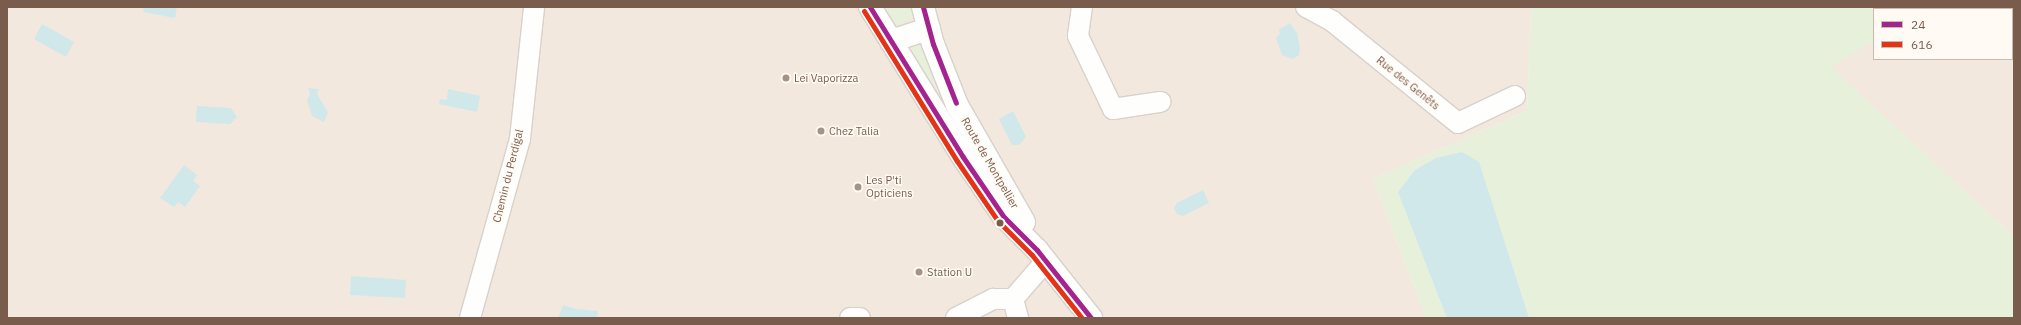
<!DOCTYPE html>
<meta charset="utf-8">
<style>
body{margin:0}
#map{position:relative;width:2021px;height:325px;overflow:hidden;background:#f9f5f0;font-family:"IBM Plex Sans",sans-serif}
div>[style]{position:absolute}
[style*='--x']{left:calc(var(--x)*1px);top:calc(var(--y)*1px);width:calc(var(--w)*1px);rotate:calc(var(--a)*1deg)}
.residential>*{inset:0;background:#f2e8de}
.green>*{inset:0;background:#e7f0db}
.water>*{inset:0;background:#d0e8ea}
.roads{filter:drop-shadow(1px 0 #d7d1cb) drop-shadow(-1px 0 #d7d1cb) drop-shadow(0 1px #d7d1cb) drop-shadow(0 -1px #d7d1cb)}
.minor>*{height:20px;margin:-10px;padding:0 10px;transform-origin:10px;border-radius:10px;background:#fefefd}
.tertiary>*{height:22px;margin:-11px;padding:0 11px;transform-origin:11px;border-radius:11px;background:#fefefd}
.bus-1>*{height:5px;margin:-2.5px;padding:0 2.5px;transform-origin:2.5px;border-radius:2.5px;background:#a4238f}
.bus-2>*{height:5px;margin:-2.5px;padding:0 2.5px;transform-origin:2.5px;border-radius:2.5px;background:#e43417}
.dots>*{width:11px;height:11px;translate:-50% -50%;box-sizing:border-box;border:2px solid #fffaf3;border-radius:50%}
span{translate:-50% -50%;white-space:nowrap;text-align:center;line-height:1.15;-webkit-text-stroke:3px #fffaf3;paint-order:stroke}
.poi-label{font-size:11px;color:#7a5c4d}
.left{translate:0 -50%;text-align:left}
.street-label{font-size:11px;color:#7a5c4d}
.frame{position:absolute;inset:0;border:8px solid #7a5c4d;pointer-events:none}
.legend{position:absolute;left:1873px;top:8px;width:140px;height:52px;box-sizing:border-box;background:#fffaf3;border:1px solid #cabbb1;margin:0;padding:5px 7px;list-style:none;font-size:12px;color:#7a5c4d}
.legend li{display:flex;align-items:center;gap:8px;height:20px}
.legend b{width:20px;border:1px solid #cabbb1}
</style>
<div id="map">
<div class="residential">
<i style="clip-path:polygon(7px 7px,1531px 7px,1527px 111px,1373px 179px,1426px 318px,7px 318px)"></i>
<i style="clip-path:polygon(1926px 7px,2014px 7px,2014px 237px,1830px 67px,1874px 40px,1874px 59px,2012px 59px,2012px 9px,1923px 9px)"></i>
</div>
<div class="green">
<i style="clip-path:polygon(882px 7px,914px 7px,915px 12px,910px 19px,901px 24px,893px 22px)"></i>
<i style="clip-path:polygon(1531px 7px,1926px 7px,1874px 9px,1874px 40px,1831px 67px,2014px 237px,2014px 318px,1426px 318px,1373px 179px,1527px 111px)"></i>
<i style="clip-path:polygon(917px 45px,926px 48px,938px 75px,927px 81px,913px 59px,912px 50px)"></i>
</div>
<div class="water">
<i style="clip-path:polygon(144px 7px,177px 7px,175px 18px,143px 12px)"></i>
<i style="clip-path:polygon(1290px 23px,1297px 33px,1300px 48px,1299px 55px,1293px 59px,1282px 55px,1276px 38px,1281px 33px,1278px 30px)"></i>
<i style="clip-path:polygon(42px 24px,74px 42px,66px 57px,34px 39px)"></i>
<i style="clip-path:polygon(308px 88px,319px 89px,317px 94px,328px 112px,324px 122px,312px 116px,307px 100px,310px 94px)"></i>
<i style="clip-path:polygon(448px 89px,480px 96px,477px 112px,439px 104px,440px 99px,447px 100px)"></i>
<i style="clip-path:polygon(197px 106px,231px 108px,237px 117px,230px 124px,196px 122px)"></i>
<i style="clip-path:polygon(1013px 111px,1026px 137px,1019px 145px,1012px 145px,999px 119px)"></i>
<i style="clip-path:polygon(1462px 152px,1479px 162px,1529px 318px,1447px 318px,1398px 192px,1415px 170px,1436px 158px)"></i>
<i style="clip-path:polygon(184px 165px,197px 175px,193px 181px,200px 186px,185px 207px,178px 202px,174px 207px,160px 198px)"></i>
<i style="clip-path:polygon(1203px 190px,1209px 203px,1183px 216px,1177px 214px,1174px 208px,1177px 203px)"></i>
<i style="clip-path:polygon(351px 276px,406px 280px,405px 298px,350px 295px)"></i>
<i style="clip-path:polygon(563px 305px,576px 309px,598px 311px,597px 318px,558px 318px)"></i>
</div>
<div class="roads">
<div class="minor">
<i style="--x:1082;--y:7;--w:29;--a:98"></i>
<i style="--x:1078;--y:36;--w:81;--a:64.4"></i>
<i style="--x:1113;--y:109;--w:48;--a:-8.5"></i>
<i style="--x:1306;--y:7;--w:30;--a:28"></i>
<i style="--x:1332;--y:21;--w:162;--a:39"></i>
<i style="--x:1458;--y:123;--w:63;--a:-25.3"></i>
<i style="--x:1013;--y:299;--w:50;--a:-49"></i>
<i style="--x:1013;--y:299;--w:20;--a:75"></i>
<i style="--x:470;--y:318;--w:186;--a:-74.4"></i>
<i style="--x:520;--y:139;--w:133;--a:-83.9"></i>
<i style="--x:850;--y:318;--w:10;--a:0"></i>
<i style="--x:956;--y:318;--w:42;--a:-27.2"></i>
<i style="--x:993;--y:299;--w:20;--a:0"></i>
</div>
<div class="tertiary">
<i style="--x:870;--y:7;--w:176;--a:58.2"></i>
<i style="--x:963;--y:157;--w:73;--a:55.7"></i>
<i style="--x:1004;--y:217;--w:47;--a:45"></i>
<i style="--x:1037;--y:250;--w:87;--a:51.5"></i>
<i style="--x:923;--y:7;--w:38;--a:75"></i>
<i style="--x:933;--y:44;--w:66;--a:68.5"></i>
<i style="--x:957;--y:105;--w:135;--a:60.2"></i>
<i style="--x:891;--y:41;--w:40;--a:-18"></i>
</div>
</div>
<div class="bus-1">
<i style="--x:870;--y:7;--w:176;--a:58.2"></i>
<i style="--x:963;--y:157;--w:73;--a:55.7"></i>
<i style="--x:1004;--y:217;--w:47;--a:45"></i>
<i style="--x:1037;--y:250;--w:87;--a:51.5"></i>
<i style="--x:923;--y:7;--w:38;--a:75"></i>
<i style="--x:933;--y:44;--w:63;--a:68.7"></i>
</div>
<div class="bus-2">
<i style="--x:864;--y:11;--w:176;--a:58.2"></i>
<i style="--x:957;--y:161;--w:73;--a:55.7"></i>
<i style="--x:998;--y:221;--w:48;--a:45"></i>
<i style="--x:1032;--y:255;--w:80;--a:51.6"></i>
</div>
<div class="dots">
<i style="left:786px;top:78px;background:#a69286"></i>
<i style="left:821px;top:131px;background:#a69286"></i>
<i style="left:858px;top:187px;background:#a69286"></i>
<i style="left:1000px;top:223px;background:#7a5c4d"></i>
<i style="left:919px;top:272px;background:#a69286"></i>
</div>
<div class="poi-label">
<span class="left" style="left:794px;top:78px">Lei Vaporizza</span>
<span class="left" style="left:829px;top:131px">Chez Talia</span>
<span class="left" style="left:866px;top:187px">Les P'ti<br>Opticiens</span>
<span class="left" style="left:927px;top:272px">Station U</span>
</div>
<div class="street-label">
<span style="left:1408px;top:83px;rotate:39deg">Rue des Genêts</span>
<span style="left:990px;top:163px;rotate:60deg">Route de Montpellier</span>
<span style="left:508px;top:176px;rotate:-76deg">Chemin du Perdigal</span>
</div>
<div class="frame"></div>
<ul class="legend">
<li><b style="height:5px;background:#a4238f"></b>24</li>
<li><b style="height:5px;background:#e43417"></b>616</li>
</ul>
</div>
